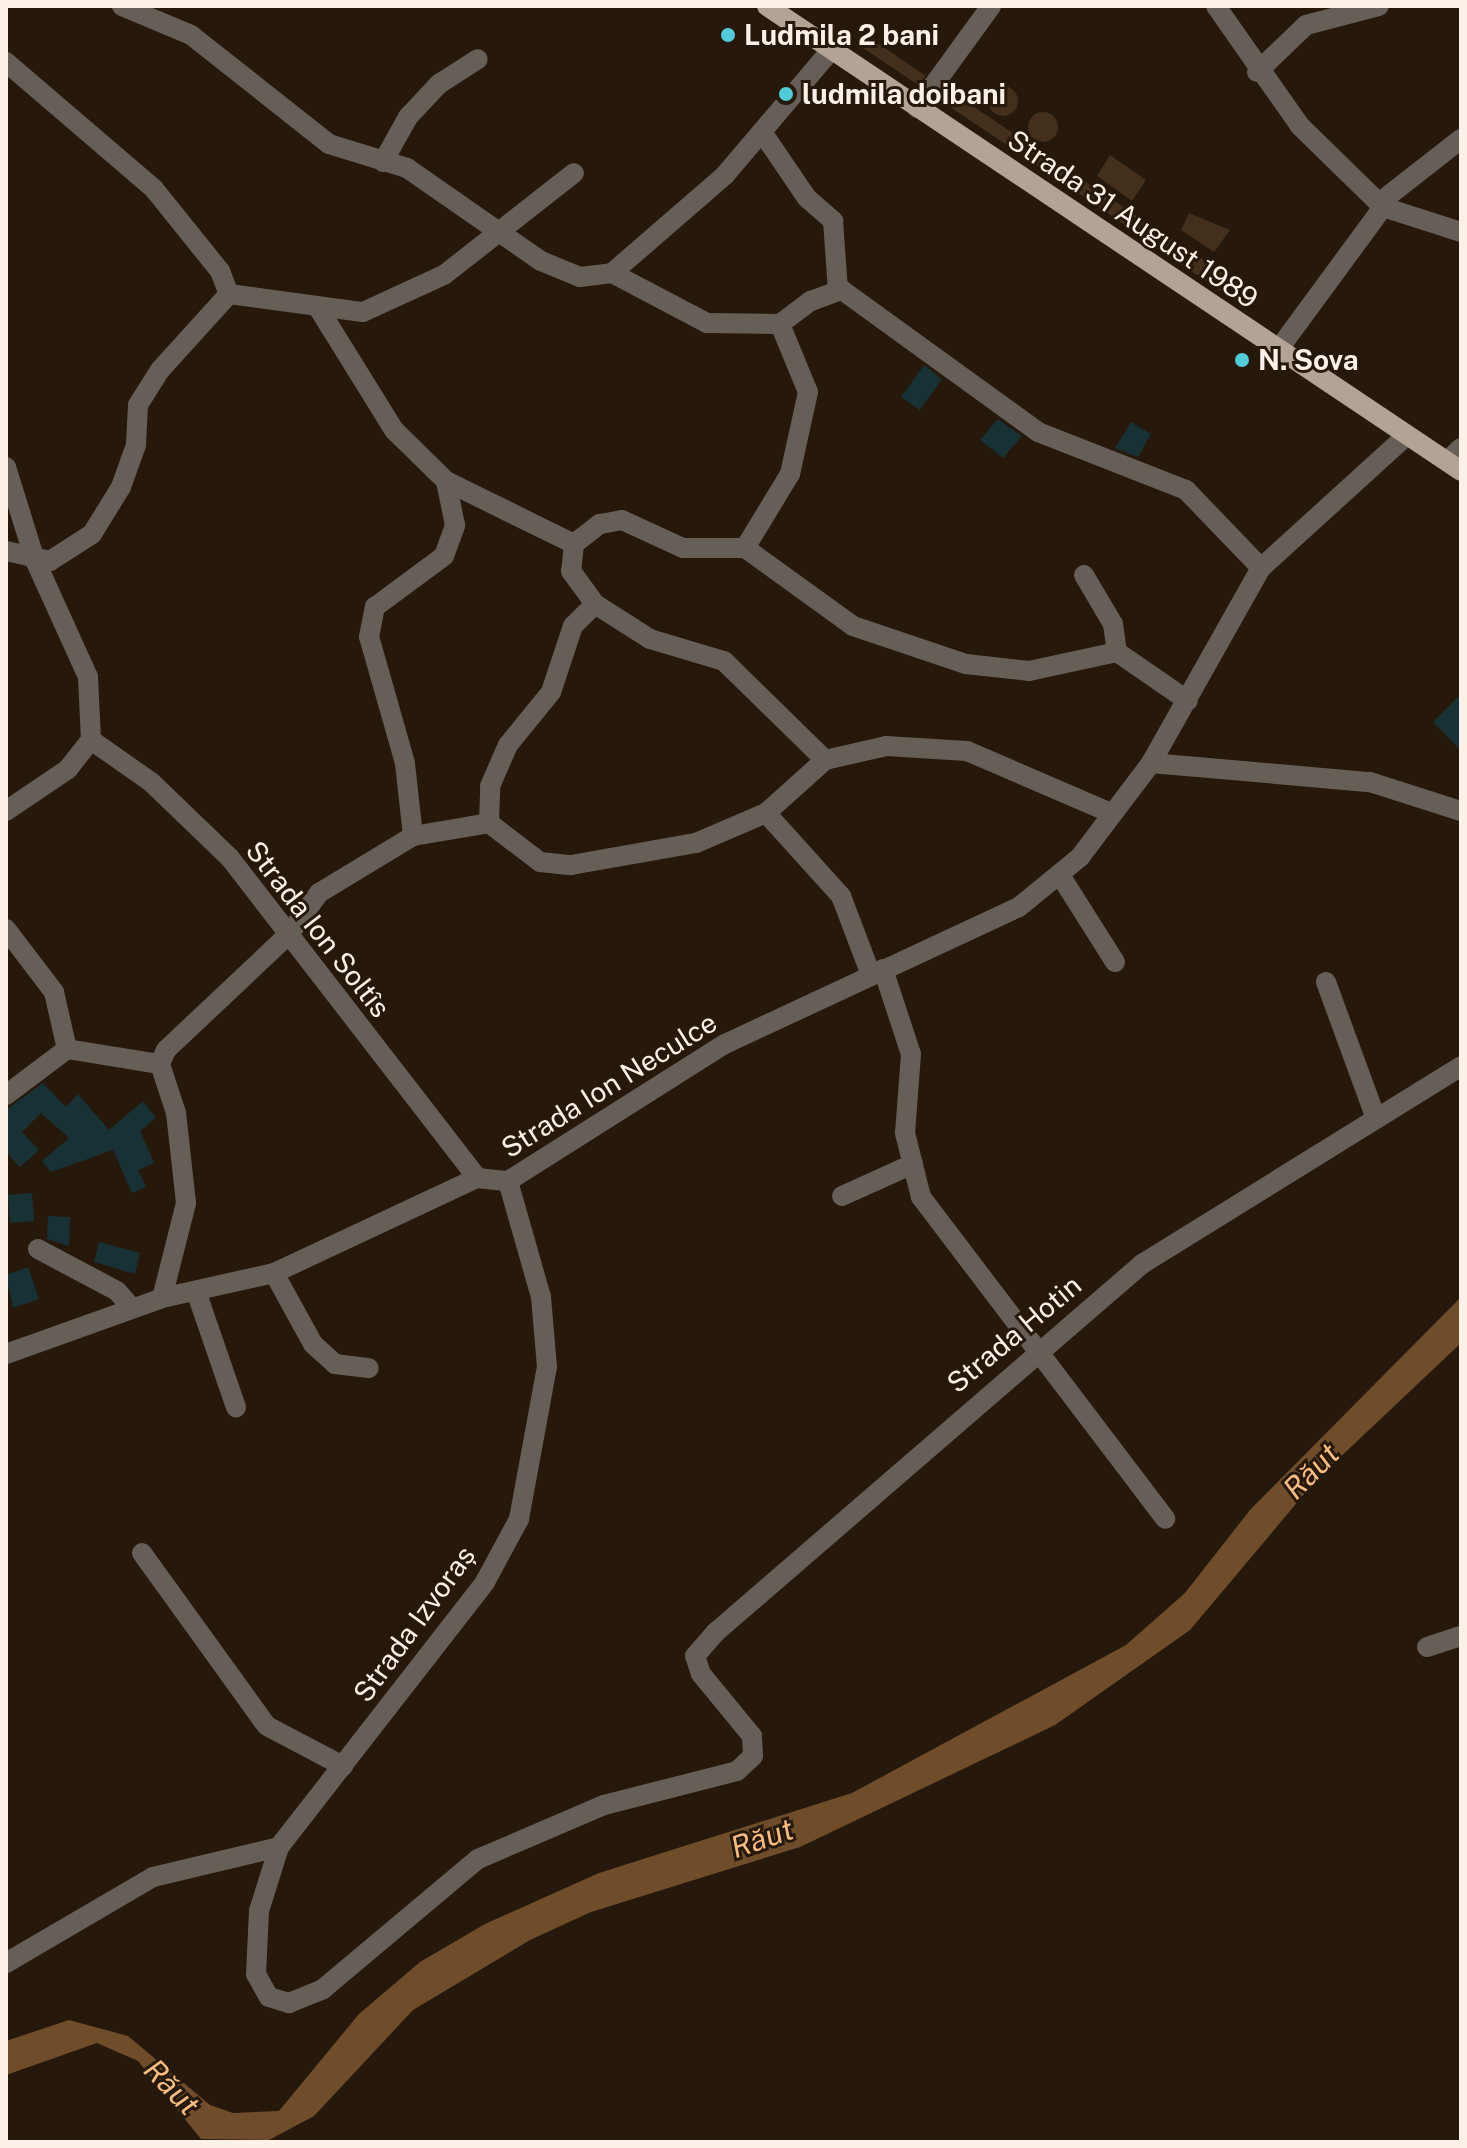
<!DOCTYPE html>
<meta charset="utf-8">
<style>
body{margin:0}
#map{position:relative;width:1467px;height:2148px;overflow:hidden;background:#26190c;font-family:"Public Sans",sans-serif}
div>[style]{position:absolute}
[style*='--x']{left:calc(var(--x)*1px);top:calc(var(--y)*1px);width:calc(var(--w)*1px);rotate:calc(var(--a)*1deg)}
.green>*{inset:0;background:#432f1b}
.round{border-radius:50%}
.water>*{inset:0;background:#704d2a}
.building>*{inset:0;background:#183134}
.minor>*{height:20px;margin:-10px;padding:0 10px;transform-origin:10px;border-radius:10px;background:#665f58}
.major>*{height:20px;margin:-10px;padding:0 10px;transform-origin:10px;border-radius:10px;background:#b2a395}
.dots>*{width:22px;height:22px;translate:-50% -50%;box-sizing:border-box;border:4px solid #26190c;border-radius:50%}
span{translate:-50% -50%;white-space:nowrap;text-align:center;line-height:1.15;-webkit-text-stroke:6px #26190c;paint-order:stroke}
.poi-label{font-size:28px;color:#fbf1e9;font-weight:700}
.left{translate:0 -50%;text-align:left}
.street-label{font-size:28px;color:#fbf1e9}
.water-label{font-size:30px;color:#f6bc84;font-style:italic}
.frame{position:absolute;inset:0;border:8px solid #fbf1e9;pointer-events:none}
</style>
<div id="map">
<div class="green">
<i style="clip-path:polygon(879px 44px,926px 76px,918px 85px,860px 46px)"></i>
<i class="round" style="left:988px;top:86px;width:30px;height:30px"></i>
<i style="clip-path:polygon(946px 88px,1066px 169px,1059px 180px,938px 99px)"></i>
<i class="round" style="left:1028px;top:112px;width:30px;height:30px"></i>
<i style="clip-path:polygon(1110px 155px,1146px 180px,1132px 201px,1097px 176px)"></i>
<i style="clip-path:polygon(1081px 179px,1228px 276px,1230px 288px,1220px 291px,1074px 190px)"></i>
<i style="clip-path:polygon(1189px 213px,1230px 230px,1214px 252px,1181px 230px)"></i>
</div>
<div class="water">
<i style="clip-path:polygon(1461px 1297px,1461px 1343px,1316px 1480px,1190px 1630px,1055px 1725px,800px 1847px,591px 1912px,530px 1940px,413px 2010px,314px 2116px,269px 2140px,201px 2139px,138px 2061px,97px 2043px,6px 2075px,6px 2041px,69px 2020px,128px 2036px,210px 2105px,233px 2113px,279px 2111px,359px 2014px,420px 1962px,485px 1924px,599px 1873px,852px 1793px,1126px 1645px,1185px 1593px,1250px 1510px)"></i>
</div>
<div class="building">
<i style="clip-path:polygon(924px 365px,942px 379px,920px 410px,901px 397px)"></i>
<i style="clip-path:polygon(998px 419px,1022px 436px,1003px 458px,980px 440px)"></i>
<i style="clip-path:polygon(1131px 422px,1151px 434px,1138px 457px,1115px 448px)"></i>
<i style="clip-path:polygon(1461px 694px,1461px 751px,1433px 722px)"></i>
<i style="clip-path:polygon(43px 1083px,66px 1107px,78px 1094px,109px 1130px,143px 1101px,156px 1118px,140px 1131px,154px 1163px,138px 1170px,146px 1187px,132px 1193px,113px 1150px,51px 1172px,42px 1161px,69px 1138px,41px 1113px,22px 1132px,39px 1150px,20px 1167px,6px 1152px,6px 1110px)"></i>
<i style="clip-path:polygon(32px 1193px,34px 1221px,10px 1223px,8px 1195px)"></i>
<i style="clip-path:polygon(48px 1216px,70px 1217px,69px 1246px,47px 1239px)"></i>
<i style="clip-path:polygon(99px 1242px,140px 1253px,135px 1274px,94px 1262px)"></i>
<i style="clip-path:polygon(28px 1267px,39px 1299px,13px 1308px,6px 1275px)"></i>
</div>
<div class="minor">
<i style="--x:122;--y:6;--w:75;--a:22.8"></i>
<i style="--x:191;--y:35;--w:176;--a:38.3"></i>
<i style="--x:329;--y:144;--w:82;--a:17.1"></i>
<i style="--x:407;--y:168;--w:163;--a:34.8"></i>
<i style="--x:541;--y:261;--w:42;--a:22.3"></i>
<i style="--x:580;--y:277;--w:32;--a:-7"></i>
<i style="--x:612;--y:273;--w:150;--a:-40.9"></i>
<i style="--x:725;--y:175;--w:164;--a:-49.7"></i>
<i style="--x:1216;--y:6;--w:146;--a:55"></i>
<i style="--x:1300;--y:126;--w:116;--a:44.3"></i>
<i style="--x:1383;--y:207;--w:82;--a:17.8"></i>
<i style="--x:6;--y:62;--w:195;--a:40.6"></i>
<i style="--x:154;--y:189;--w:105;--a:51.2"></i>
<i style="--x:220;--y:271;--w:25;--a:69"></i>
<i style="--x:229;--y:294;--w:103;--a:132.2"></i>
<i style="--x:160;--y:370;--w:41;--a:122.2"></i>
<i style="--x:138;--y:405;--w:40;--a:92.9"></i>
<i style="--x:136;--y:445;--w:45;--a:109.7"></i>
<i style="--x:121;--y:487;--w:55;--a:121.7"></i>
<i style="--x:92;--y:534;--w:50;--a:147.3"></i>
<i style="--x:50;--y:561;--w:45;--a:-167.2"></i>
<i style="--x:1257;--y:72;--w:68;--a:-43.8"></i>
<i style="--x:1306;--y:25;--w:75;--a:-14.6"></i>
<i style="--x:917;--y:108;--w:126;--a:-54"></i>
<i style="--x:764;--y:135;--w:76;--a:55.7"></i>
<i style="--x:807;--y:198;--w:35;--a:41"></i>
<i style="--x:833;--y:221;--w:69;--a:85.9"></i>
<i style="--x:383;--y:162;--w:51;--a:-60.9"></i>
<i style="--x:408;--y:117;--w:45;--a:-46.8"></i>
<i style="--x:439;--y:84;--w:46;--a:-32.7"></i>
<i style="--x:1379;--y:203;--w:104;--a:-38"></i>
<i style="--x:612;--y:273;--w:107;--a:27.8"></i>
<i style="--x:707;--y:323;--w:73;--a:0.8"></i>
<i style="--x:229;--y:294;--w:135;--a:7.7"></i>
<i style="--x:363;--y:312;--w:89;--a:-24.6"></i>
<i style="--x:444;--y:275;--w:165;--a:-38.1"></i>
<i style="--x:319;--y:309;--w:142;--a:58.2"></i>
<i style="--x:394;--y:430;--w:73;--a:44.4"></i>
<i style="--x:446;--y:481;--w:143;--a:26.2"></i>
<i style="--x:574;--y:544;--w:27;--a:96"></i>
<i style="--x:571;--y:571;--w:41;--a:54"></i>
<i style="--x:595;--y:604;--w:65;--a:32.5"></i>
<i style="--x:650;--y:639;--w:77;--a:16.6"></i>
<i style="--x:724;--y:661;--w:141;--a:44.4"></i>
<i style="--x:1278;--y:350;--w:177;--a:-53.7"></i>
<i style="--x:1447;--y:461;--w:19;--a:-43"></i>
<i style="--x:6;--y:467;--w:97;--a:72.7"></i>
<i style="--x:35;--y:560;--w:128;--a:65.6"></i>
<i style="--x:88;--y:677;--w:63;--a:87.3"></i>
<i style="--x:91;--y:740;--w:73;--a:35"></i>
<i style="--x:151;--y:782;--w:110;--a:43.9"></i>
<i style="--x:230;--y:858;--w:404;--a:52.3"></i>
<i style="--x:574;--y:544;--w:33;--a:-38"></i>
<i style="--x:600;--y:524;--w:22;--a:-10"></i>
<i style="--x:622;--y:520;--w:67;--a:24.7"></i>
<i style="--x:683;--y:548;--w:62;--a:0"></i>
<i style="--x:745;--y:548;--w:133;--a:35.8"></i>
<i style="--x:853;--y:626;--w:119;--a:18.6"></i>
<i style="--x:966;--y:664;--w:63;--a:6.3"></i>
<i style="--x:1029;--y:671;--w:90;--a:-12.2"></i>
<i style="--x:745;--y:548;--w:87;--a:-58.7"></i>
<i style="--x:790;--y:474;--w:84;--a:-77.6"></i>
<i style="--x:808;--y:392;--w:74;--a:-112.4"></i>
<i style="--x:780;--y:324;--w:39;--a:-37"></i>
<i style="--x:811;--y:301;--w:33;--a:-20"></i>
<i style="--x:842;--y:290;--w:242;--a:35.9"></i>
<i style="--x:1038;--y:432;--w:159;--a:21.4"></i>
<i style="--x:1186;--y:490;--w:108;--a:46.1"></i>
<i style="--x:1084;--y:575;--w:57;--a:59.4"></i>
<i style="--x:1113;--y:624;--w:28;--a:82"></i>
<i style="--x:1117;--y:652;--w:86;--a:34.6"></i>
<i style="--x:1151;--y:763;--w:220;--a:5"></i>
<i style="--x:1370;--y:782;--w:96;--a:17.7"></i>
<i style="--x:6;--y:811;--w:75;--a:-34.1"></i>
<i style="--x:68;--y:769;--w:37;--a:-52"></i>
<i style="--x:766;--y:813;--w:112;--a:47.9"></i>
<i style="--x:841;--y:896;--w:85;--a:69.2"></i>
<i style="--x:489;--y:823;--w:37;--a:-88"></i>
<i style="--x:490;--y:786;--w:45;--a:-66.3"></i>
<i style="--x:508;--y:745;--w:68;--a:-50.9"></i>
<i style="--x:551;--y:692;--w:70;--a:-71.6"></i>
<i style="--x:573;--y:626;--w:31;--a:-45"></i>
<i style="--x:413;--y:836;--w:73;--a:-96.3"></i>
<i style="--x:405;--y:763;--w:131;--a:-105.9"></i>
<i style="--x:369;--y:637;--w:31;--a:-79"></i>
<i style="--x:375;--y:607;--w:86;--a:-36.5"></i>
<i style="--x:444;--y:556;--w:33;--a:-70"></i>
<i style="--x:455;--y:525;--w:45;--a:-101.6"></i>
<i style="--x:1060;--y:875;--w:103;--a:57.7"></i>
<i style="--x:6;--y:929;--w:79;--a:52.7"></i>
<i style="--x:54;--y:992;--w:58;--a:77.2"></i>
<i style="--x:883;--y:969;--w:89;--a:71.8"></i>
<i style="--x:911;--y:1054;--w:79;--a:94.3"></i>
<i style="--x:905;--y:1133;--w:66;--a:76"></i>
<i style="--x:921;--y:1197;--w:404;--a:52.8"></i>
<i style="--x:1326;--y:982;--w:143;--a:69.9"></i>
<i style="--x:6;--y:1095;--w:76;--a:-37"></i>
<i style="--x:67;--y:1049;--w:94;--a:9.2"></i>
<i style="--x:842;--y:1196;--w:78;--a:-24.3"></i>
<i style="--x:38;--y:1249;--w:89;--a:28"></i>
<i style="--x:117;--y:1291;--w:23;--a:49"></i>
<i style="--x:274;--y:1273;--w:81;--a:61.2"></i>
<i style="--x:313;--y:1344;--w:30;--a:42"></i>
<i style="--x:335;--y:1364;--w:34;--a:7"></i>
<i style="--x:197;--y:1294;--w:120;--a:71"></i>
<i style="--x:162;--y:1298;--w:98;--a:-75.8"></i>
<i style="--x:186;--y:1203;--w:91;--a:-96.3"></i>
<i style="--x:176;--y:1113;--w:52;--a:-108.1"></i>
<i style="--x:160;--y:1064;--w:15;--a:-67"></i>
<i style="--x:166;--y:1050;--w:169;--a:-43.3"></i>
<i style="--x:289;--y:934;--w:51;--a:-53.8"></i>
<i style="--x:319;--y:893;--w:110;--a:-31.2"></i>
<i style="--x:413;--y:836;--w:77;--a:-9.7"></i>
<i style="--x:489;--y:823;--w:64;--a:37.4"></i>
<i style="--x:540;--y:862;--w:31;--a:6"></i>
<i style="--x:571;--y:865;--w:127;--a:-10"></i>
<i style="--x:696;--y:843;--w:76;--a:-23.2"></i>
<i style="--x:766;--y:813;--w:79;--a:-41.9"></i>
<i style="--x:825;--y:760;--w:63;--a:-12.9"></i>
<i style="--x:886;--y:746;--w:81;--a:3.5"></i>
<i style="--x:967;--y:751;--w:157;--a:23.3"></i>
<i style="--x:6;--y:1354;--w:166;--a:-19.7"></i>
<i style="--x:162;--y:1298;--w:115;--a:-12.6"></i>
<i style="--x:274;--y:1273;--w:224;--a:-25.1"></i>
<i style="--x:477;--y:1178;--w:31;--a:6"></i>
<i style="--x:508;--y:1181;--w:257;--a:-32.3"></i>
<i style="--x:725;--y:1044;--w:324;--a:-25"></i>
<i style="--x:1019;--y:907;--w:79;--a:-39.3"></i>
<i style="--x:1080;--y:857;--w:118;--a:-52.9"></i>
<i style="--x:1151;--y:763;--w:224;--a:-60.6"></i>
<i style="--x:1261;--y:568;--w:196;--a:-42.3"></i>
<i style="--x:142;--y:1553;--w:213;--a:54.2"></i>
<i style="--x:267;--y:1726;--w:86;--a:27.8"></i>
<i style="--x:1427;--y:1647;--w:36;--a:-18"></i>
<i style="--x:279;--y:1847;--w:67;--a:107.4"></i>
<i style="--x:259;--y:1911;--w:63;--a:92.7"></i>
<i style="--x:256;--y:1974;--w:26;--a:61"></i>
<i style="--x:269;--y:1997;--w:21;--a:17"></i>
<i style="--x:289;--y:2003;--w:37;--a:-22"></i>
<i style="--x:323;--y:1989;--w:202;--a:-40"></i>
<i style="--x:478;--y:1859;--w:137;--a:-23.2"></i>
<i style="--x:604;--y:1805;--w:137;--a:-14.3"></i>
<i style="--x:737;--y:1771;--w:22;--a:-43"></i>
<i style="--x:753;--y:1756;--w:20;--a:-93"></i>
<i style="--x:752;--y:1736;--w:80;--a:-129.4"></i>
<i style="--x:701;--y:1674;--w:19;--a:-108"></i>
<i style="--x:695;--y:1656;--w:32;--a:-49"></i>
<i style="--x:716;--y:1632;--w:563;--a:-40.82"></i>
<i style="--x:1142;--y:1264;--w:375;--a:-31.8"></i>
<i style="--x:6;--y:1963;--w:170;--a:-30.3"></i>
<i style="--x:153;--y:1877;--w:130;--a:-13.4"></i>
<i style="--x:279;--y:1847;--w:336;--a:-52.1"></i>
<i style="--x:485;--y:1582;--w:72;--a:-61.6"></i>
<i style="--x:519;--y:1519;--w:155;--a:-79.6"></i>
<i style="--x:547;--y:1367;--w:70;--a:-94.9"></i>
<i style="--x:541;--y:1297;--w:121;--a:-105.9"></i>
</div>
<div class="major">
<i style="--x:767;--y:6;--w:835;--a:33.82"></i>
</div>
<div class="dots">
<i style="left:728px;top:35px;background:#52cbd9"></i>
<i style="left:786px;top:94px;background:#52cbd9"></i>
<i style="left:1242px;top:360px;background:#52cbd9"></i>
</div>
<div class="poi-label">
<span class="left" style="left:744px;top:35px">Ludmila 2 bani</span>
<span class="left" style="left:802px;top:94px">ludmila doibani</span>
<span class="left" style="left:1258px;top:360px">N. Sova</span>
</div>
<div class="street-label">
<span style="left:1133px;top:219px;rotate:34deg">Strada 31 August 1989</span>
<span style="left:318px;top:929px;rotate:52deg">Strada Ion Soltîs</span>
<span style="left:609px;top:1085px;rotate:-32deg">Strada Ion Neculce</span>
<span style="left:1014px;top:1334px;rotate:-40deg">Strada Hotin</span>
<span style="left:414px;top:1624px;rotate:-54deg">Strada Izvoraș</span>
</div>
<div class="water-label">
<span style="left:1311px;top:1471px;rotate:-45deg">Răut</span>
<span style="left:762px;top:1838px;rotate:-19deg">Răut</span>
<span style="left:172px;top:2087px;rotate:46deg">Răut</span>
</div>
<div class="frame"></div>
</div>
